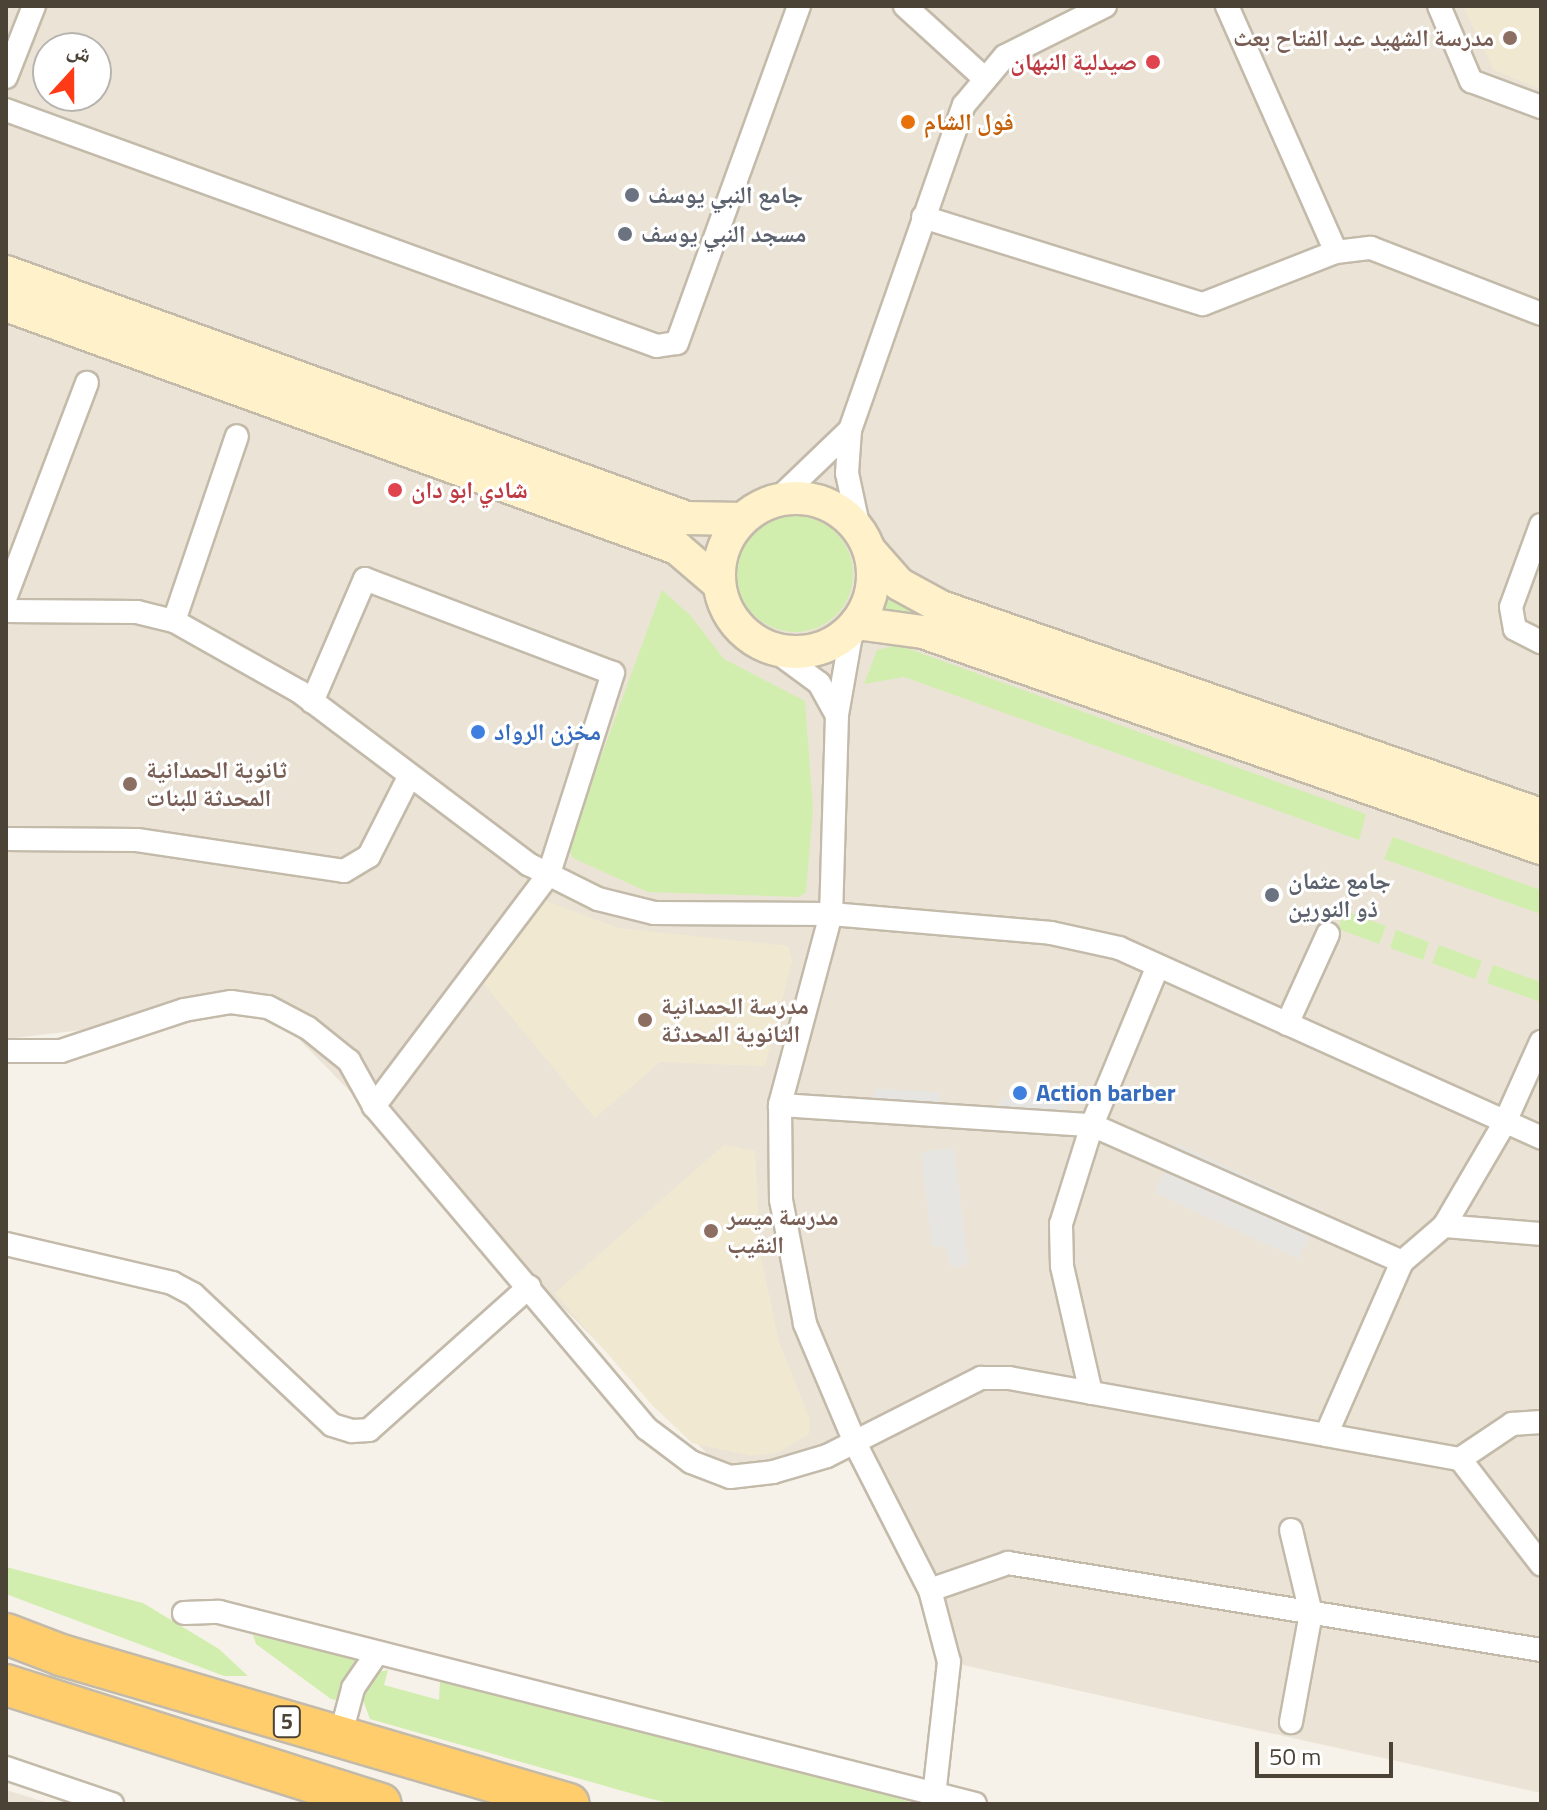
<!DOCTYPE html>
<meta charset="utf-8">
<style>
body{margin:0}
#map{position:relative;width:1547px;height:1810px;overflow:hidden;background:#f6f2e9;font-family:"Titillium Web","Noto Naskh Arabic",sans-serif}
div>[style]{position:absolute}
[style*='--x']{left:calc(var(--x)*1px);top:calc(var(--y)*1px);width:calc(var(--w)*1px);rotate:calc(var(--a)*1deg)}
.residential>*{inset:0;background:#ebe4d6}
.education>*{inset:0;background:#f1e8d1}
.green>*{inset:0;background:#d1eeae}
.round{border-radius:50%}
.parking>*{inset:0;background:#e7e5e1}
.roads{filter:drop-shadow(2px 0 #c3baaa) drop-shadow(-2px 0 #c3baaa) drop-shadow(0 2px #c3baaa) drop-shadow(0 -2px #c3baaa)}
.street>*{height:22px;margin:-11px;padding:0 11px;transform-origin:11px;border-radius:11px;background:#fff}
.secondary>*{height:32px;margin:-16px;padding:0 16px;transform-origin:16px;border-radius:16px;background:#fff2ca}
.secondary>.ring{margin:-16px;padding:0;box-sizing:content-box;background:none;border:32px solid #fff2ca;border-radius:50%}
.highway>*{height:40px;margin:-20px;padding:0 20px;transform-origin:20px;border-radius:20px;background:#ffcd6b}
.dots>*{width:22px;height:22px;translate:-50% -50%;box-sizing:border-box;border:4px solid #fff;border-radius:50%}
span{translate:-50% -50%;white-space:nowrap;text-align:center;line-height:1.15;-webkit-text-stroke:6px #fff;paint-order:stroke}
.shield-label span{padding:2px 6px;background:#fff;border:2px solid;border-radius:6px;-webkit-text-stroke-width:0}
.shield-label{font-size:22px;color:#4b4336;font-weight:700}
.education-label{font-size:24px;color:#785e54;font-weight:700}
.right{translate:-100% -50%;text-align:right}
.left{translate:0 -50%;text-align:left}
.health-label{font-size:24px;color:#be3a42;font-weight:700}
.food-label{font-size:24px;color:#c56008;font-weight:700}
.worship-label{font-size:24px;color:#5b616d;font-weight:700}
.shop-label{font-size:24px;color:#366cbe;font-weight:700}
.frame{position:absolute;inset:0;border:8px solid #4b4336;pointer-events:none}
.north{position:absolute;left:32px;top:32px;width:80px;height:80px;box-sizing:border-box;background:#fff;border:2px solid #b7b4af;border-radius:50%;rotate:21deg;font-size:22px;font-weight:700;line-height:32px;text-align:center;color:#4b4336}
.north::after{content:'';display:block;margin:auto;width:28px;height:36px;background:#ff3a17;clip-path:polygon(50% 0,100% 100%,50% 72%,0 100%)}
.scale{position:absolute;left:1255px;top:1742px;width:138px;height:36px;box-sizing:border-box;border:4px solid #4b4336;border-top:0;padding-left:10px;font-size:24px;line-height:28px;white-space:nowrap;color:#4b4336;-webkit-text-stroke:6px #fff;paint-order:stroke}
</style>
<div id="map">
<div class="residential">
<i style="clip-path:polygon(evenodd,6px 6px,1541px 6px,1541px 1793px,949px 1662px,856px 1445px,730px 1477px,268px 1008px,6px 1039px,6px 6px,48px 48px,96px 48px,96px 96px,48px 96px,48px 48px)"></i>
<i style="clip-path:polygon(6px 1790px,52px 1804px,6px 1804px)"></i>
</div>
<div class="education">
<i style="clip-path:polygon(1463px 6px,1541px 6px,1541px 89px,1494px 70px)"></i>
<i style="clip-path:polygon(541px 899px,618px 928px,788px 946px,792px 961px,765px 1066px,660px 1062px,595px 1118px,480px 979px)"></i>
<i style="clip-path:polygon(724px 1145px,755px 1151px,760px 1253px,779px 1342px,810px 1420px,809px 1434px,779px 1452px,751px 1456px,692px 1443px,653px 1406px,555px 1293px)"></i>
</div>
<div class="green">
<i class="round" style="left:737px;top:516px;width:116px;height:116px"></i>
<i style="clip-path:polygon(662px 590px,690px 615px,724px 659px,805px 701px,813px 809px,806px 892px,799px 897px,648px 892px,573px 858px,568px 847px)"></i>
<i style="clip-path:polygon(888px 593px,928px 619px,877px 619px)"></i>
<i style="clip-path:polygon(898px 645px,1366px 814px,1359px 840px,904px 677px,864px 684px,877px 650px)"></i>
<i style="clip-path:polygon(1393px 837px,1541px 890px,1541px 914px,1384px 859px)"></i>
<i style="clip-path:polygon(1344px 911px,1386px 926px,1379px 944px,1338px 929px)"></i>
<i style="clip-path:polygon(1396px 930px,1429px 942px,1423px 960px,1390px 948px)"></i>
<i style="clip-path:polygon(1439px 945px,1482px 961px,1475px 979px,1432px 963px)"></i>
<i style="clip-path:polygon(1493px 965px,1541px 982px,1541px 1002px,1487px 983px)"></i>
<i style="clip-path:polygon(6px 1567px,143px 1603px,219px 1649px,248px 1676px,224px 1676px,6px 1594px)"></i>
<i style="clip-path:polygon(253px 1635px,357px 1659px,340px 1701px,331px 1699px,256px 1644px)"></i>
<i style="clip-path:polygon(388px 1670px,384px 1685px,439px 1700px,440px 1682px,861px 1786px,915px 1804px,674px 1804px,651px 1799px,370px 1719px,361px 1695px,374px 1673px)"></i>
</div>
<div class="parking">
<i style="clip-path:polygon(875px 1089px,940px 1092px,939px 1109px,874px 1106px)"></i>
<i style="clip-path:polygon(1001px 1097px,1066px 1101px,1065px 1118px,1000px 1115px)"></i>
<i style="clip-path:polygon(1177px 1144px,1321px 1210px,1299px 1259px,1155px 1193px)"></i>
<i style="clip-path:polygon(954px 1148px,968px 1264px,951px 1268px,946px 1247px,932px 1246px,921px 1152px)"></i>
</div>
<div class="roads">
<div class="street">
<i style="--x:905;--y:6;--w:105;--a:42.3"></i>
<i style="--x:1227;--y:6;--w:269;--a:66.1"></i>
<i style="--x:1439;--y:6;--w:82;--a:66.9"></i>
<i style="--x:1471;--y:81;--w:75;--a:20.4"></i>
<i style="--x:6;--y:77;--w:76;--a:-68.5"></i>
<i style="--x:6;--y:110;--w:692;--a:19.93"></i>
<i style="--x:657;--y:346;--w:20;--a:-9"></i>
<i style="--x:677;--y:343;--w:358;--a:-70.1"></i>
<i style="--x:923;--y:217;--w:293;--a:17.3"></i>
<i style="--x:1203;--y:304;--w:143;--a:-21.4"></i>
<i style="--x:1336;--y:252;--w:35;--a:-7"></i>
<i style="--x:1371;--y:248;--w:182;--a:21.2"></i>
<i style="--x:778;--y:499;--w:100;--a:-43.8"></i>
<i style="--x:1541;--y:525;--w:87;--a:110.1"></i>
<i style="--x:1511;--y:607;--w:22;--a:80"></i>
<i style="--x:1515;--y:629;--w:29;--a:27"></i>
<i style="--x:859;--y:529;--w:57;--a:-102.1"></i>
<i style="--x:847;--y:473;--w:43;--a:-86"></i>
<i style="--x:850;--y:430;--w:344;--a:-70.7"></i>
<i style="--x:964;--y:105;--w:64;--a:-50.1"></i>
<i style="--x:1005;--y:56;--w:112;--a:-26.6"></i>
<i style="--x:6;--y:596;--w:228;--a:-69.2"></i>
<i style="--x:6;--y:611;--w:131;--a:0.4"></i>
<i style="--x:137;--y:612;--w:38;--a:14"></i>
<i style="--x:174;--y:621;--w:145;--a:29.4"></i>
<i style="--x:300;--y:692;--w:286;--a:37"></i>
<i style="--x:528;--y:864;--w:78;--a:26.6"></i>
<i style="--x:598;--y:899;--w:58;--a:14"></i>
<i style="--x:654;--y:913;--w:177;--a:0.3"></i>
<i style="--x:831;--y:914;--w:221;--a:4.9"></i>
<i style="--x:1051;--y:933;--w:70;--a:12.4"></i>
<i style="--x:1119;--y:948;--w:463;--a:24.2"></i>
<i style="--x:174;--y:621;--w:195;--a:-71.2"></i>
<i style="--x:852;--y:629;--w:87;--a:99.9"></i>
<i style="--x:837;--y:715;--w:199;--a:91.7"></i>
<i style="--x:831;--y:914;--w:198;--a:105"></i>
<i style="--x:780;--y:1105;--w:95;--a:89.4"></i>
<i style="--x:781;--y:1200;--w:126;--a:79"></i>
<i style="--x:805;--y:1324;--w:131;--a:67.1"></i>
<i style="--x:856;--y:1445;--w:163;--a:63"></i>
<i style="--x:930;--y:1590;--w:74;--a:75.2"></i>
<i style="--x:949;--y:1662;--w:143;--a:96.4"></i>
<i style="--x:774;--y:650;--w:56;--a:36.3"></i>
<i style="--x:819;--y:683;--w:37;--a:61"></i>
<i style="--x:312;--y:702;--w:134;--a:-66.7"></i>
<i style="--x:365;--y:579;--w:265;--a:20.8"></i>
<i style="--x:613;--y:673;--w:211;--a:107.7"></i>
<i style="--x:549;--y:874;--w:291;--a:127"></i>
<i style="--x:6;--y:839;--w:131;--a:0.4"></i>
<i style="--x:137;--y:840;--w:209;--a:8.5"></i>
<i style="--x:344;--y:871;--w:29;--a:-31"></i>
<i style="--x:369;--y:856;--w:89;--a:-63.1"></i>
<i style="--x:1287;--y:1024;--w:99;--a:-65.5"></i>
<i style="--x:6;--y:1051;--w:55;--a:0"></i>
<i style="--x:61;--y:1051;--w:130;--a:-18.4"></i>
<i style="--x:184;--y:1010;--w:48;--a:-9.7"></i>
<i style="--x:231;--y:1002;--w:37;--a:8"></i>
<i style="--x:268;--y:1007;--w:45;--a:27.7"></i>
<i style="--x:308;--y:1028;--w:53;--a:38.8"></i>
<i style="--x:349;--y:1061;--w:51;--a:60.9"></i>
<i style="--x:374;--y:1106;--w:422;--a:49.8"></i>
<i style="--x:646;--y:1428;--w:56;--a:37.1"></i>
<i style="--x:691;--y:1462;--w:42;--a:21"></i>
<i style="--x:730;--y:1477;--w:43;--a:-6.6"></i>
<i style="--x:773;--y:1472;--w:56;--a:-16.5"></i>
<i style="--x:827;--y:1456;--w:173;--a:-26.9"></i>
<i style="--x:981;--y:1378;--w:28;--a:0"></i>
<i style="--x:1009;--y:1378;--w:458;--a:10.2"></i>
<i style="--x:1460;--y:1459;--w:63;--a:-33.9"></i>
<i style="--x:1512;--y:1424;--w:29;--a:-4"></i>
<i style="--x:780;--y:1105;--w:313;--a:3.7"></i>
<i style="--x:1092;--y:1125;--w:339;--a:23.8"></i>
<i style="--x:1444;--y:1226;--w:97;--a:4.7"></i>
<i style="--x:6;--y:1244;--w:171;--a:13.2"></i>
<i style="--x:172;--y:1283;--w:24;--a:28"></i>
<i style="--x:193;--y:1294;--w:191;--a:43.3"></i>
<i style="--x:332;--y:1425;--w:21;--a:17"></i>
<i style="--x:352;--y:1431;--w:17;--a:-3"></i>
<i style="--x:369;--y:1430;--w:215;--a:-41.8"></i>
<i style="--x:1091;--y:1393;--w:130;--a:-102.9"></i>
<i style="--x:1062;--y:1266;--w:42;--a:-91.4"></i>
<i style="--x:1061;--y:1224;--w:104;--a:-72.6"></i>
<i style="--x:1092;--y:1125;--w:172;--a:-67.5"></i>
<i style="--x:1326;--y:1435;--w:189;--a:-66.3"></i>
<i style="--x:1402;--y:1262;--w:55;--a:-40.6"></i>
<i style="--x:1444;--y:1226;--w:121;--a:-59.6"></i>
<i style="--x:1505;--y:1122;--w:88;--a:-65.8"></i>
<i style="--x:1460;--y:1459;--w:133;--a:52.4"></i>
<i style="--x:1291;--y:1530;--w:85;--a:76.5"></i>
<i style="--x:1311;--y:1613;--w:111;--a:100.4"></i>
<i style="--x:930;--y:1590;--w:83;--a:-19.1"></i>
<i style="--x:1008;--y:1563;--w:540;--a:9.27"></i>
<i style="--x:184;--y:1613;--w:35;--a:-2"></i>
<i style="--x:219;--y:1612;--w:780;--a:14.25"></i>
<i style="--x:343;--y:1726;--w:39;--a:-75"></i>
<i style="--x:353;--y:1688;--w:42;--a:-55.6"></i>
<i style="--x:6;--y:1768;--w:112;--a:18.8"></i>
</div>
<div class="secondary">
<i style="--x:6;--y:272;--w:724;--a:19.86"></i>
<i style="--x:687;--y:518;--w:55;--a:1"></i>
<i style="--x:6;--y:305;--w:714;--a:19.91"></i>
<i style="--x:677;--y:548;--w:55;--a:40.6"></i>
<i class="ring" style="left:719px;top:498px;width:122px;height:122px"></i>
<i style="--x:870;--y:551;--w:44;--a:48.7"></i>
<i style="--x:899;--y:584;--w:48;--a:28.7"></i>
<i style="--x:941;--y:607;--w:635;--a:19.12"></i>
<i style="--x:857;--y:623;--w:67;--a:7.8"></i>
<i style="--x:923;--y:632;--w:655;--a:19.27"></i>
</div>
<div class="highway">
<i style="--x:6;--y:1634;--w:59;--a:20.9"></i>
<i style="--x:61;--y:1655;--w:529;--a:16.35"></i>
<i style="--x:6;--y:1685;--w:393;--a:17.6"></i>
</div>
</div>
<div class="dots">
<i style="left:1510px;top:38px;background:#8d6e63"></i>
<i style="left:1153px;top:62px;background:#e0444e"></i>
<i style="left:908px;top:122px;background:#e8710a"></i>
<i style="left:632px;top:195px;background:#6b7280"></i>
<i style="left:625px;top:234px;background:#6b7280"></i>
<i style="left:395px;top:490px;background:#e0444e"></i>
<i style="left:478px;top:732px;background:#3f7fe0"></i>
<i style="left:130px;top:784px;background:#8d6e63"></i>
<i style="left:1272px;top:895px;background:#6b7280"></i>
<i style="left:645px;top:1020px;background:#8d6e63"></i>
<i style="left:1020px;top:1093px;background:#3f7fe0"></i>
<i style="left:711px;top:1231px;background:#8d6e63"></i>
</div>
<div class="shield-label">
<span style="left:287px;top:1722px">5</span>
</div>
<div class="education-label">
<span class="right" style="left:1494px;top:38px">مدرسة الشهيد عبد الفتاح بعث</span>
<span class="left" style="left:146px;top:784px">ثانوية الحمدانية<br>المحدثة للبنات</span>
<span class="left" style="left:661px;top:1020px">مدرسة الحمدانية<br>الثانوية المحدثة</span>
<span class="left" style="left:727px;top:1231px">مدرسة ميسر<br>النقيب</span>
</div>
<div class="health-label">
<span class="right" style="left:1137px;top:62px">صيدلية النبهان</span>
<span class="left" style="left:411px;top:490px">شادي ابو دان</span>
</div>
<div class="food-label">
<span class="left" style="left:924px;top:122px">فول الشام</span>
</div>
<div class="worship-label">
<span class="left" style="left:648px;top:195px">جامع النبي يوسف</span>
<span class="left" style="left:641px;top:234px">مسجد النبي يوسف</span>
<span class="left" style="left:1288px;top:895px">جامع عثمان<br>ذو النورين</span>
</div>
<div class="shop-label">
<span class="left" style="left:494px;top:732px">مخزن الرواد</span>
<span class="left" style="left:1036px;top:1093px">Action barber</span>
</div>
<div class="frame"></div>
<div class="north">ش</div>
<div class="scale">50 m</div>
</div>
